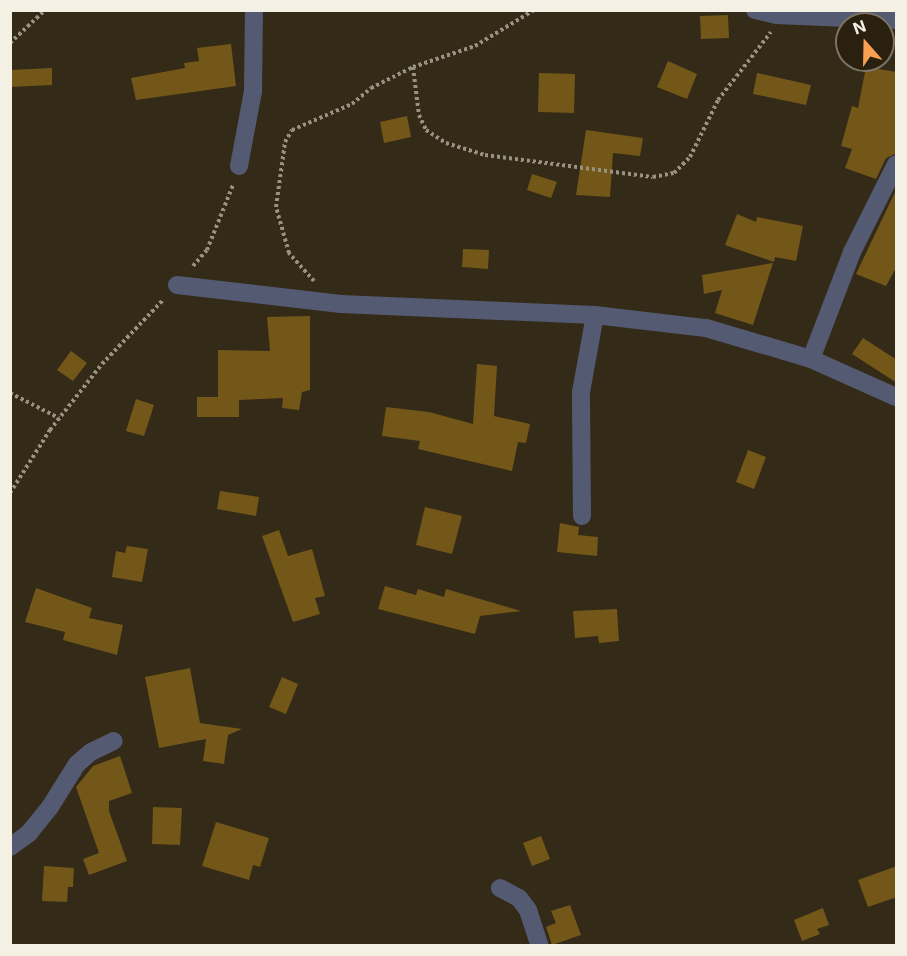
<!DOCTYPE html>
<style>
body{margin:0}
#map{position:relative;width:907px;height:956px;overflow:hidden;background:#332a18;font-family:Inter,sans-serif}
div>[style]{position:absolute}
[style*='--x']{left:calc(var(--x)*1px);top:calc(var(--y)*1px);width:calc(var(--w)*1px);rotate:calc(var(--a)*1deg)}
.building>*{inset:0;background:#735718}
.path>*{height:4px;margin-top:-2px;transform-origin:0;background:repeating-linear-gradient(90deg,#999283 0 3px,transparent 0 6px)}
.minor>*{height:18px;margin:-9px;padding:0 9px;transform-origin:9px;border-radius:9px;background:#545a72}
.tertiary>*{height:18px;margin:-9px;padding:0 9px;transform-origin:9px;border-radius:9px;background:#545a72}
span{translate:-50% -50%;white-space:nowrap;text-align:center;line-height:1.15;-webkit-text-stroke:6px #29200f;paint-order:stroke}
.frame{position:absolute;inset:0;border:12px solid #f5f0e4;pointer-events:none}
.north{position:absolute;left:835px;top:12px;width:60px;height:60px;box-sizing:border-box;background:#29200f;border:2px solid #7b7364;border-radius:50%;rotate:340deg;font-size:16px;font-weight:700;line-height:24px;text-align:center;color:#f5f0e4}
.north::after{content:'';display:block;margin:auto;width:21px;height:27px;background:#fa9f4f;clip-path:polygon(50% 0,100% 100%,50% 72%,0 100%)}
</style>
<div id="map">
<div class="building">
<i style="clip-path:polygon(728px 15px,729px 38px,701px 39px,700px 16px)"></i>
<i style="clip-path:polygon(231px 44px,236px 86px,136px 100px,131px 78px,185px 68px,184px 63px,199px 61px,197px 48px)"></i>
<i style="clip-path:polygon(668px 61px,697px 74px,687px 99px,657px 87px)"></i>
<i style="clip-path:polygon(866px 67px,897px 72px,897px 153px,886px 158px,876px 179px,845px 168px,852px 149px,841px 146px,852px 106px,858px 108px)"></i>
<i style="clip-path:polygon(52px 68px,52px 85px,10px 87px,10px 70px)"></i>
<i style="clip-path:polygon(539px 73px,575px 74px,574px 113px,538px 112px)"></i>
<i style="clip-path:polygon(757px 73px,811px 85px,806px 105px,753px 94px)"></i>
<i style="clip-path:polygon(407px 116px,411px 137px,384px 143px,380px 122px)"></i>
<i style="clip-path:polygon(586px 130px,643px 138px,640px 156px,613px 153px,610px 197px,576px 195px)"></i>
<i style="clip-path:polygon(532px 174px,557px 182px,551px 198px,527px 190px)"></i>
<i style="clip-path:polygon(897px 188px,897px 266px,886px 286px,856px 274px)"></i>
<i style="clip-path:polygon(737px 214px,756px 222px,757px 217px,803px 226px,796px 261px,775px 257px,774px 262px,725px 245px)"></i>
<i style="clip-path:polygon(463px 249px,489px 250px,488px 269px,462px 267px)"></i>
<i style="clip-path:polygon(773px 263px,753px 325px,715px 313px,722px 290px,704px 294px,702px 275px)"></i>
<i style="clip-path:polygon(310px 316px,310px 390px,302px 392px,299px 410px,282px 408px,283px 398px,239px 400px,239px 417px,197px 417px,197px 397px,218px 397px,218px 350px,270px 351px,267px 317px)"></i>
<i style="clip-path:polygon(863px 338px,897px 360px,897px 383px,852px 354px)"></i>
<i style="clip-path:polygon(71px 351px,87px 363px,73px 381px,57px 370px)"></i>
<i style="clip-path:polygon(477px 364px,497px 366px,494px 416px,530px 424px,526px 443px,518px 442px,512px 471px,418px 449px,420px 441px,382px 436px,386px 407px,429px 412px,473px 424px)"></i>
<i style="clip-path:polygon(136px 399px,154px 405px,144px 436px,126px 431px)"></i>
<i style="clip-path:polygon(748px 450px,766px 457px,754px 489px,736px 482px)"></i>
<i style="clip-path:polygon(220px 491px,259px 497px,256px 516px,217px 509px)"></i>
<i style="clip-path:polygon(425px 507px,462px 516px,452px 554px,416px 545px)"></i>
<i style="clip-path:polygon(560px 523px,579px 527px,578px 535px,598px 537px,597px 556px,557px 552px)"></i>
<i style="clip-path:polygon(279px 530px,288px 556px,312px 549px,325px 596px,315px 598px,320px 614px,293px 622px,262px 536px)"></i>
<i style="clip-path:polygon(127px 546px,148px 549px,142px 582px,112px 577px,116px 551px,125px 553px)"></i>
<i style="clip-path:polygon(385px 586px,416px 595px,418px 589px,444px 597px,446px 589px,521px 611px,480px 616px,475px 634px,378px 609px)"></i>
<i style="clip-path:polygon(36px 588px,92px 608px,89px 618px,123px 625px,117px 655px,63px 640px,65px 632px,25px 622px)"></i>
<i style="clip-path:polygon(617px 609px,619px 641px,599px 643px,598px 636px,575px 638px,573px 611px)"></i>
<i style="clip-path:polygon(190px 668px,200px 723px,242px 729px,228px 735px,224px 764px,203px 761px,206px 739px,159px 748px,145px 677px)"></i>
<i style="clip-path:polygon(282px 677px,298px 684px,286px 714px,269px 707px)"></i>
<i style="clip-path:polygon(120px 756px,132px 793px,109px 801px,109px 811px,127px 861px,89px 875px,83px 859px,99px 853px,76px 787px,93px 766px)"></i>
<i style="clip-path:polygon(153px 807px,182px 808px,180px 845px,152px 844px)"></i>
<i style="clip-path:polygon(216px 822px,269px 838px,260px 867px,253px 865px,249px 880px,202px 866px)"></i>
<i style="clip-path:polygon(541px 836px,550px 859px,532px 866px,523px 843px)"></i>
<i style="clip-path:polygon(44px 866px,74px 868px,73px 887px,68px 887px,67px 902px,42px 901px)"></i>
<i style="clip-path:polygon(897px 866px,897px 897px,868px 907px,858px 880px)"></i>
<i style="clip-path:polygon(570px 905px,581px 935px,552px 945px,546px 927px,556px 923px,551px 911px)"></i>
<i style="clip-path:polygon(823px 908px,829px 925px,817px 929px,820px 934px,802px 941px,794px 920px)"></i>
</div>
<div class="path">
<i style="--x:10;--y:43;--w:48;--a:-43.3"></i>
<i style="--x:413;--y:67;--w:48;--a:82.9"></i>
<i style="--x:419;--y:115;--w:17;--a:65"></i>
<i style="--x:426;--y:130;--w:24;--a:33"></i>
<i style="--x:446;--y:143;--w:41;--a:17.1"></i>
<i style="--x:485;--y:155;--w:169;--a:7.5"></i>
<i style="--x:653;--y:177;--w:21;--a:-11"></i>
<i style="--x:674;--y:173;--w:23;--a:-45"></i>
<i style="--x:690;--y:157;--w:64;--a:-63.8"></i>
<i style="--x:718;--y:100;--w:86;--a:-52.1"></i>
<i style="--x:193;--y:266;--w:21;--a:-49"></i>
<i style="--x:207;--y:250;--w:70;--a:-68.2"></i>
<i style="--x:314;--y:281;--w:38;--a:-132"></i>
<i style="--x:289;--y:253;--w:48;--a:-105.8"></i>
<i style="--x:276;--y:207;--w:66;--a:-82.1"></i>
<i style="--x:285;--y:142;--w:14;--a:-60"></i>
<i style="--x:292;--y:130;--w:65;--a:-23.4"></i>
<i style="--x:352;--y:104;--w:25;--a:-40"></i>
<i style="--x:371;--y:88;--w:47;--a:-26.6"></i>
<i style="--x:413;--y:67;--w:65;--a:-18.7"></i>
<i style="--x:475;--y:46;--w:69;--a:-31.4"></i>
<i style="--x:10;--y:393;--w:55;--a:27"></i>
<i style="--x:10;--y:493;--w:75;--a:-57.6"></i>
<i style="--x:50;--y:430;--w:84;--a:-51.8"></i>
<i style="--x:102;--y:364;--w:90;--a:-46.4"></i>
</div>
<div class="minor">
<i style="--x:239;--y:166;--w:76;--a:-79.4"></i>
<i style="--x:253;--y:91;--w:81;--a:-89.3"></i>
<i style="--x:177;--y:285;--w:165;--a:6.6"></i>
<i style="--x:341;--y:304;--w:254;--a:2.5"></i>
<i style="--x:595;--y:315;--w:112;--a:6.7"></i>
<i style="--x:706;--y:328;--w:109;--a:16.4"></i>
<i style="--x:811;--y:359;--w:93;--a:24.1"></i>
<i style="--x:811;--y:359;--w:115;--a:-69"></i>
<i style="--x:852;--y:252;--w:98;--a:-63.4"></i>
<i style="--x:582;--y:516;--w:124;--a:-90.5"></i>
<i style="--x:581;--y:392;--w:78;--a:-79.7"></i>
<i style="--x:10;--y:847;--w:24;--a:-36"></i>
<i style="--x:29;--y:833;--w:33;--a:-51"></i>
<i style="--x:50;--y:807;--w:51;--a:-57.9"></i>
<i style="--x:77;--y:764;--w:18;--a:-41"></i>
<i style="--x:91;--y:752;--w:25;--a:-26"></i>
<i style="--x:500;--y:888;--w:21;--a:28"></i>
<i style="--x:519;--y:898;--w:15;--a:53"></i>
<i style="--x:528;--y:910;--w:38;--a:72"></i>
</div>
<div class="tertiary">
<i style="--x:755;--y:10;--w:22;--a:13"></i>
<i style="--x:776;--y:15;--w:120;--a:2.4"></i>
</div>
<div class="frame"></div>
<div class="north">N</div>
</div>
